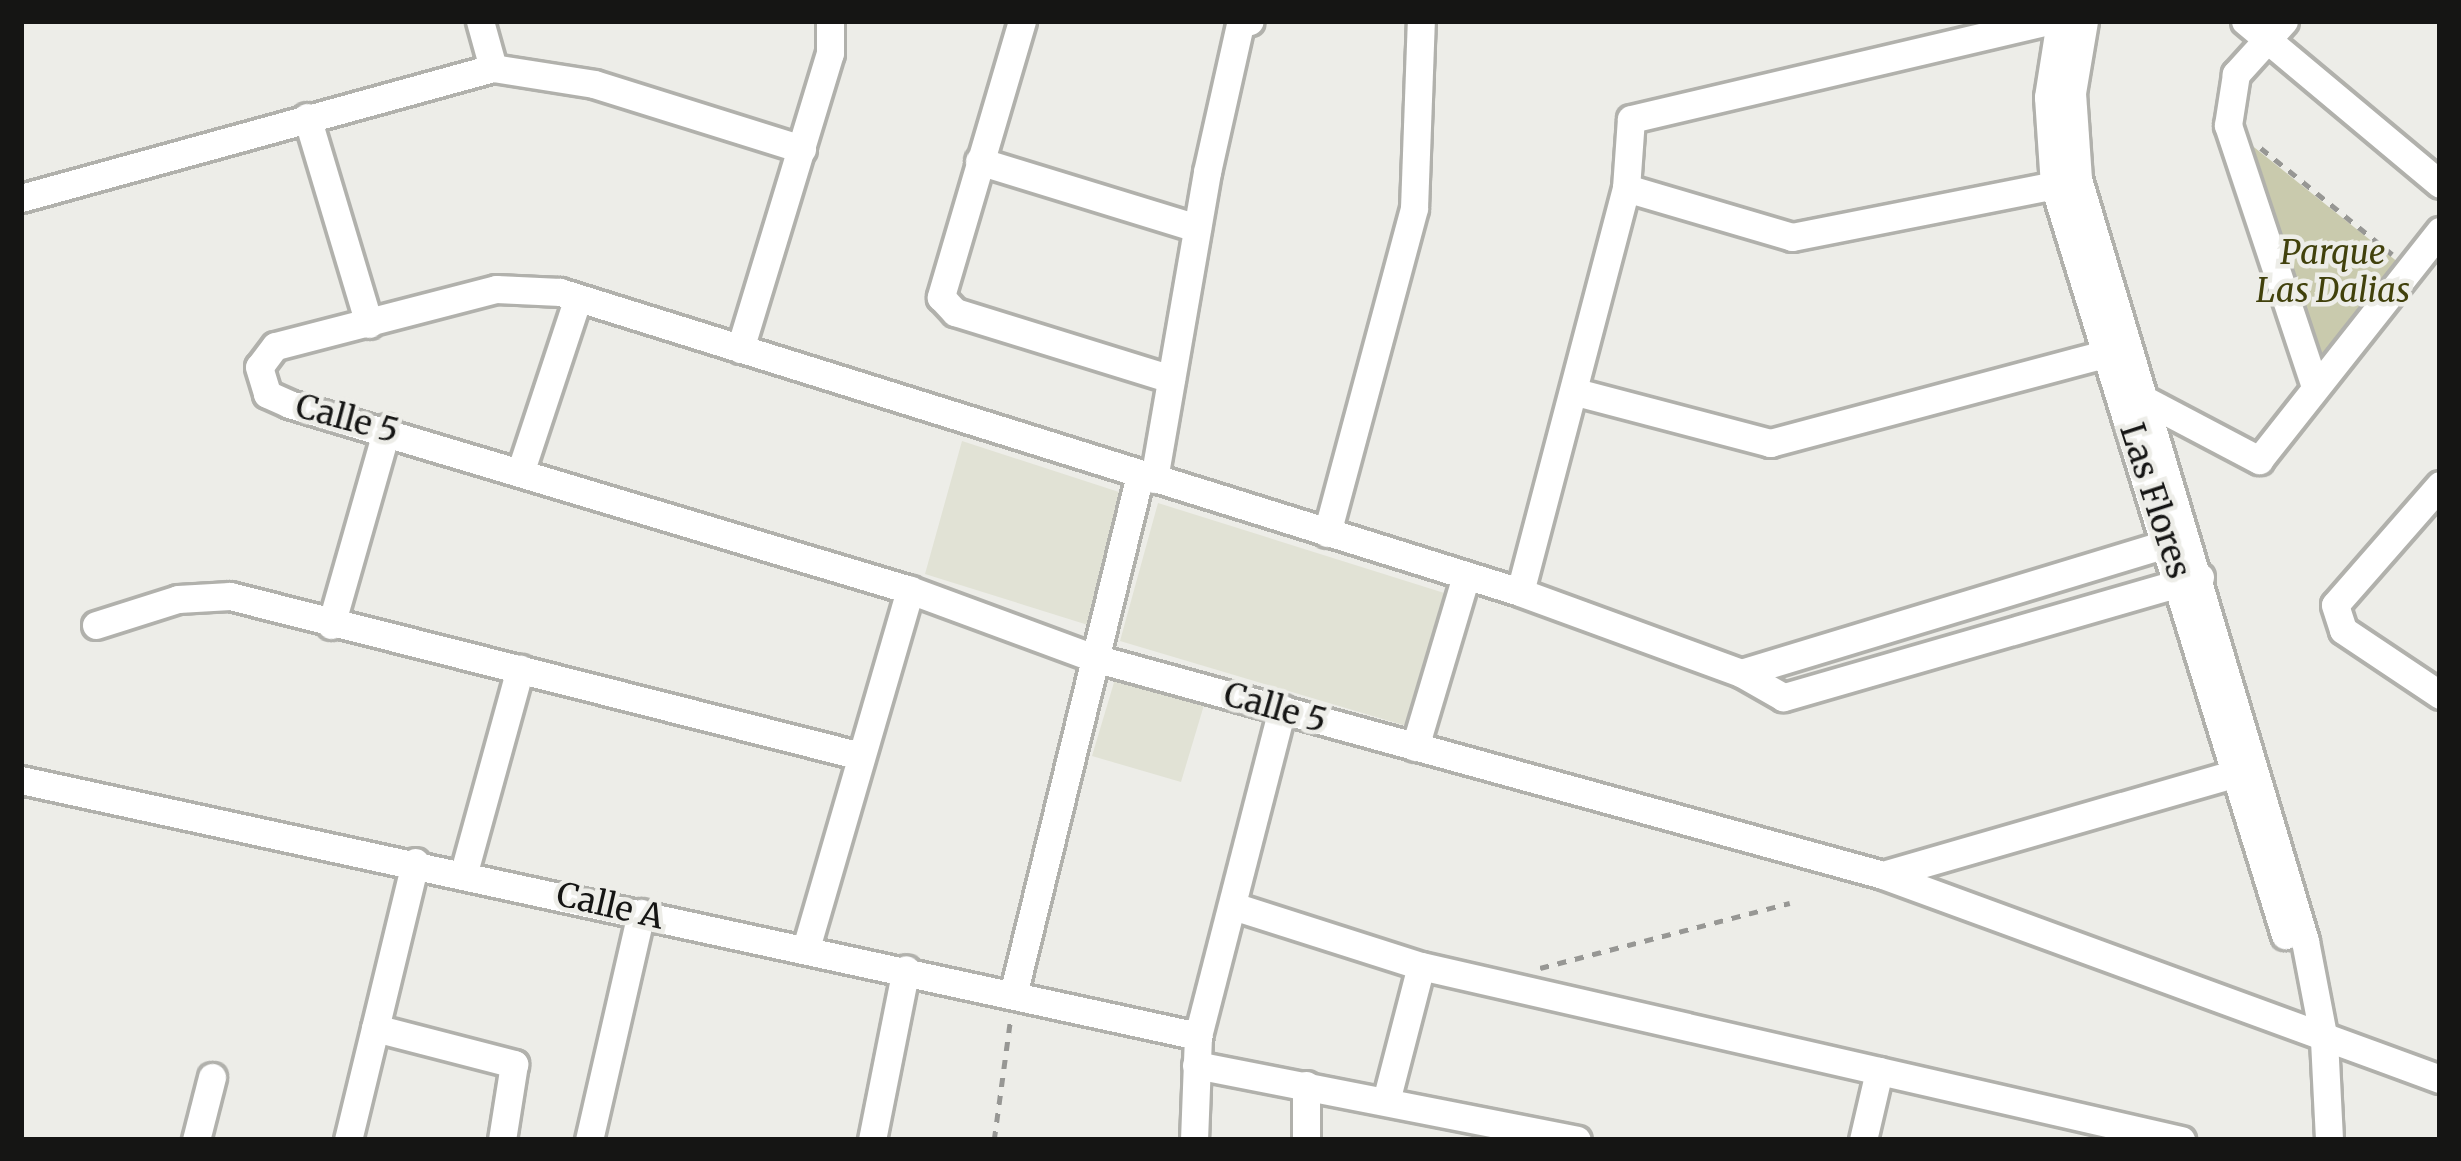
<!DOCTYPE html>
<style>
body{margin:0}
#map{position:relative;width:2461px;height:1161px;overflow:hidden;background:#edede8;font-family:Merriweather,serif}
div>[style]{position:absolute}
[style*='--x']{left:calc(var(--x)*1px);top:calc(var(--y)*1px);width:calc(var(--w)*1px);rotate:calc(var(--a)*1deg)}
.built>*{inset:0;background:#e1e2d5}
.green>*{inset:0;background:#c9caad}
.path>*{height:4.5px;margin-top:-2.25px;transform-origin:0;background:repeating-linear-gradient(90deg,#979794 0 9px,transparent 0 18px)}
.roads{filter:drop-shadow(3px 0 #b1b1ac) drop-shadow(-3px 0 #b1b1ac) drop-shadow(0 3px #b1b1ac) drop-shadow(0 -3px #b1b1ac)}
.minor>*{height:27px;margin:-13.5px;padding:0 13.5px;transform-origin:13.5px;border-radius:13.5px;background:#fff}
span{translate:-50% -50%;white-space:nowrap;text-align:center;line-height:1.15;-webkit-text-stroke:9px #edede8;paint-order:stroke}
.park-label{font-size:33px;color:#41410c;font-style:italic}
.street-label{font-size:33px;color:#151514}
.frame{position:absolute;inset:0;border:24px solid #151514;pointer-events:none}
</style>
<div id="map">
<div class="built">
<i style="clip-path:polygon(962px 441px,1122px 493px,1088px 625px,925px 574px)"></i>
<i style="clip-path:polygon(1158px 503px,1457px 597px,1413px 728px,1120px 641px)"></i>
<i style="clip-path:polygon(1115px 679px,1204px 705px,1181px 782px,1092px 756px)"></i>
</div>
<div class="green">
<i style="clip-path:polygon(2235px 132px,2404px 267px,2315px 370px)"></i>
</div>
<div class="path">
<i style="--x:2261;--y:148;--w:169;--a:39"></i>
<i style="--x:1540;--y:968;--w:258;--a:-14.6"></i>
<i style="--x:994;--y:1140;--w:120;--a:-82.3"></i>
</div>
<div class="roads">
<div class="minor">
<i style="--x:480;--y:21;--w:49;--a:74.5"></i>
<i style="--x:1022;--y:21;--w:288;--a:106.4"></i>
<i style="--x:941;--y:297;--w:21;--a:47"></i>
<i style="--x:955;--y:312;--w:226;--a:17.2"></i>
<i style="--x:2060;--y:21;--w:77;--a:99"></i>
<i style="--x:2048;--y:97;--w:88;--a:86.1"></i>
<i style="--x:2054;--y:185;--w:785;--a:72.88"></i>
<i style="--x:2084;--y:21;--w:73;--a:99.5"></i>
<i style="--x:2072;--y:93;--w:86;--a:86"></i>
<i style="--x:2078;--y:179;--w:795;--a:73.41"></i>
<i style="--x:2305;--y:941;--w:101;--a:79.1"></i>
<i style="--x:2324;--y:1040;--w:100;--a:87.1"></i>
<i style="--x:2245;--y:21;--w:254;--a:39.9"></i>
<i style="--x:2284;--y:21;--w:72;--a:132.2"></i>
<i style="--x:2236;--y:74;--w:52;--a:98.9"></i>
<i style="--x:2228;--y:125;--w:272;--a:71.6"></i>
<i style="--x:307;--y:117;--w:216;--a:73.3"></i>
<i style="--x:979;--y:161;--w:228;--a:17.1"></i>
<i style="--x:1626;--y:188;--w:173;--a:16.4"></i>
<i style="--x:1792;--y:237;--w:267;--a:-11.2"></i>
<i style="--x:21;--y:198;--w:490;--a:-15.4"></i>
<i style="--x:493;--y:68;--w:102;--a:9"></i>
<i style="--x:594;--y:84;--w:218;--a:17.4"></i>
<i style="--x:740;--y:349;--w:309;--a:-73.1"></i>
<i style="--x:830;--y:53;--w:32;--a:-90"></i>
<i style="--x:1576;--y:392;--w:201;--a:14.7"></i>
<i style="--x:1770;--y:443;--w:361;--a:-14.9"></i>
<i style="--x:2147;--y:401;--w:127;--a:27.8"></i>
<i style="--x:2259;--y:460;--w:292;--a:-51.7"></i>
<i style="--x:521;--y:470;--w:181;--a:-71.7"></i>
<i style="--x:1154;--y:479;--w:312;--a:-80.2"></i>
<i style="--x:1207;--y:172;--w:152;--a:-77.4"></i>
<i style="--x:1240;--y:24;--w:10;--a:-17"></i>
<i style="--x:2440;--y:485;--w:159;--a:131.2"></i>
<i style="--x:2335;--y:605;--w:26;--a:72"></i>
<i style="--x:2343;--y:630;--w:117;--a:33.8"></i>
<i style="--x:1327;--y:533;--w:336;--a:-75"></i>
<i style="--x:1414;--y:208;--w:187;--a:-87.9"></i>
<i style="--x:2200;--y:577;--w:434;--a:163.9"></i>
<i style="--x:1783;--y:697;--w:48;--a:-150.3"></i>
<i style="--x:1741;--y:673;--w:235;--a:-159.9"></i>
<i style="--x:1520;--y:592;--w:1006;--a:-162.65"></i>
<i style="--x:560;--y:292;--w:64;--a:-177.3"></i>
<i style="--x:496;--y:289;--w:228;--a:165.5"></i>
<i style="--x:275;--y:346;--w:26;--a:127"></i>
<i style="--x:259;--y:367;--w:28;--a:73"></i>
<i style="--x:267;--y:394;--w:24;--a:24"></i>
<i style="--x:289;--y:404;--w:648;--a:16.67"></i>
<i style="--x:910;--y:590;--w:196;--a:20.3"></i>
<i style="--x:1094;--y:658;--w:818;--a:15.38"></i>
<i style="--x:1883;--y:875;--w:593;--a:20.12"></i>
<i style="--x:1520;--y:592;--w:418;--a:-75.3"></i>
<i style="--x:1626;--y:188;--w:69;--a:-85.9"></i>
<i style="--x:1631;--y:119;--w:430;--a:-13.2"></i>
<i style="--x:96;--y:625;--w:86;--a:-17.6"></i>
<i style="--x:178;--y:599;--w:52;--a:-3.3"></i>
<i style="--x:230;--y:596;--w:647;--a:14.23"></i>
<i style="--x:331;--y:625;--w:205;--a:-74.1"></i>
<i style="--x:1741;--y:673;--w:463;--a:-16.9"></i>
<i style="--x:1415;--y:747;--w:178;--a:-73.4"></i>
<i style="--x:21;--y:780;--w:1205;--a:12.27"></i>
<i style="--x:464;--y:872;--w:211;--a:-74.6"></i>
<i style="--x:1883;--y:875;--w:368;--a:-16.1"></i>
<i style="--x:1233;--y:906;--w:197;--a:17.7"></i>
<i style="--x:1421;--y:966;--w:780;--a:12.9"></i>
<i style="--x:806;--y:948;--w:373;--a:-73.8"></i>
<i style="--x:1013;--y:995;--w:535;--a:-76.28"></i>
<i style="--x:375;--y:1028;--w:144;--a:14.5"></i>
<i style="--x:514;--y:1064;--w:77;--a:99"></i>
<i style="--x:1196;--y:1065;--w:388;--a:11.1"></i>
<i style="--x:1306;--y:1085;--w:55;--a:90"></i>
<i style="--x:1386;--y:1101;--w:139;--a:-75.5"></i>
<i style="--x:196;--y:1140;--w:65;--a:-75.7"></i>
<i style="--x:348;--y:1140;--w:286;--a:-76.4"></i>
<i style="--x:589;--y:1140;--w:233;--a:-77.1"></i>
<i style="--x:872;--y:1140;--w:174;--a:-78.8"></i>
<i style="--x:1194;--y:1140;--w:104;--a:-87.8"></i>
<i style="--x:1198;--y:1036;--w:338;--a:-75.6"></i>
<i style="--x:1863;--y:1140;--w:71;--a:-76.9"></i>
</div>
</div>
<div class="park-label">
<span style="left:2333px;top:272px">Parque<br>Las Dalias</span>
</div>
<div class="street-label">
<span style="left:347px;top:419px;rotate:15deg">Calle 5</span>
<span style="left:2155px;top:501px;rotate:72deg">Las Flores</span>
<span style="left:1275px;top:708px;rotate:16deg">Calle 5</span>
<span style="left:610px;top:906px;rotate:13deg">Calle A</span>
</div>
<div class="frame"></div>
</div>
